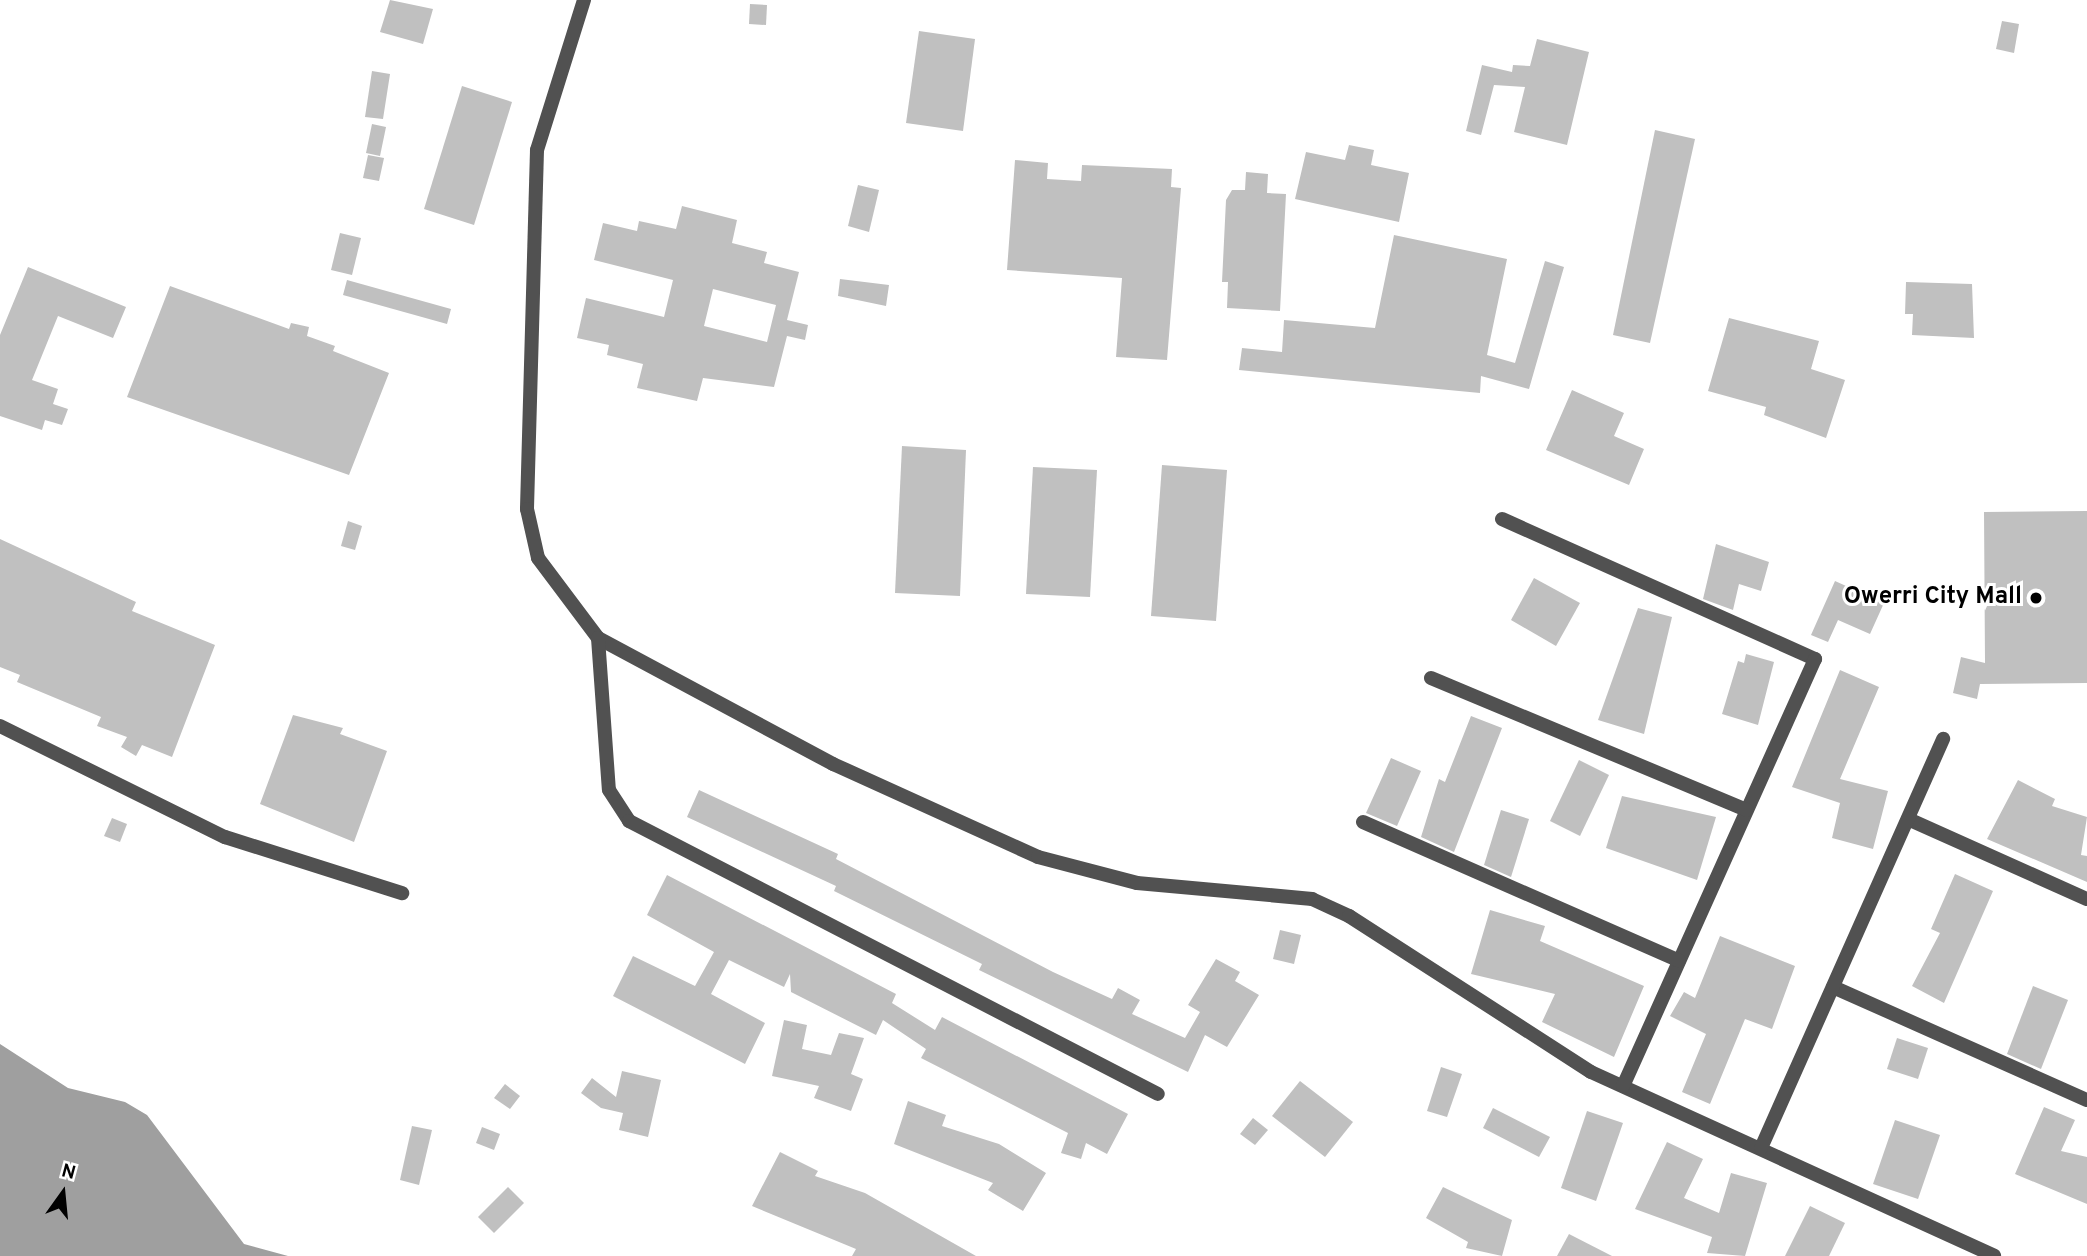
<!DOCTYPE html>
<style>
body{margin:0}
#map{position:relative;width:2087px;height:1256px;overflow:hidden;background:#fff;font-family:Overpass,sans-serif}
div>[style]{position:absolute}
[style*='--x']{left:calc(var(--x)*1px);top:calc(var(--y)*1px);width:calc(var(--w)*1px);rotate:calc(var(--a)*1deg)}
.water>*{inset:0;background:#9f9f9f}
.building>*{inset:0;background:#c0c0c0}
.street>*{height:14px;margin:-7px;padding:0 7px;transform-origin:7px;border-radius:7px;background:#515151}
.dots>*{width:19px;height:19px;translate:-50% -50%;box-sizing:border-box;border:4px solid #fff;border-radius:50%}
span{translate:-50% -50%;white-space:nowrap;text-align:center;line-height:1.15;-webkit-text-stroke:6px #fff;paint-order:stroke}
.poi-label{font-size:24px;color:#000;font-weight:700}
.right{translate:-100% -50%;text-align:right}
.north{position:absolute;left:28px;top:1158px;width:70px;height:70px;-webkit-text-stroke:5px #fff;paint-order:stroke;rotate:15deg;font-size:19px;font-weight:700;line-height:28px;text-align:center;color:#000}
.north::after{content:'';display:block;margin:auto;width:24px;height:32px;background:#000;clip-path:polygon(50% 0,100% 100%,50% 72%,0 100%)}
</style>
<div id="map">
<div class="water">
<i style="clip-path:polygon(0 1044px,68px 1088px,125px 1102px,147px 1115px,244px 1244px,288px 1256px,0 1256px)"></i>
</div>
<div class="building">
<i style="clip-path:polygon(390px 0,433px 9px,423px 44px,380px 32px)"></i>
<i style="clip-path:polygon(750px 4px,767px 5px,766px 25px,749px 24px)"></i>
<i style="clip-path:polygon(2002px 21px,2019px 24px,2014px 53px,1996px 49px)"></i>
<i style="clip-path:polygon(919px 31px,975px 39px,963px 131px,906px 123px)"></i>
<i style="clip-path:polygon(1537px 39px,1589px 52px,1567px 145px,1514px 132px,1525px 87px,1494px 85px,1481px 135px,1466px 131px,1482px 65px,1512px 72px,1513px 65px,1530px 66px)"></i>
<i style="clip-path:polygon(372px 71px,390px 74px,383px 119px,365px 117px)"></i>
<i style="clip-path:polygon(462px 86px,512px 102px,474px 225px,424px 209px)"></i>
<i style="clip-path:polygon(372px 124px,386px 127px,380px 156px,366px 153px)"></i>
<i style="clip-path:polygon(1655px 130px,1695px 139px,1650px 343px,1613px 335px)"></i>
<i style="clip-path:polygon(1349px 145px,1374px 150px,1371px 165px,1409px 173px,1399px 222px,1295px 199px,1306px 152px,1345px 160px)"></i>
<i style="clip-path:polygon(368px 155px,384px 158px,379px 181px,363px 178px)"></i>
<i style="clip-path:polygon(1015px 160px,1048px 163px,1047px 179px,1081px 181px,1082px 165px,1172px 169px,1171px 187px,1181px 188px,1167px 360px,1116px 357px,1122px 278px,1007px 270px)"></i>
<i style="clip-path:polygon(1246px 172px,1268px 174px,1267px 193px,1286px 194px,1280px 311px,1227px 308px,1228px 282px,1222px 282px,1226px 200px,1232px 190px,1245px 190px)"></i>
<i style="clip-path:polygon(858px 185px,879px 190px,869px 232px,848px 226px)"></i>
<i style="clip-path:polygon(evenodd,682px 206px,737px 220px,732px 243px,767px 252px,764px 263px,799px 272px,787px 320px,808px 325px,805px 340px,787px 336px,774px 387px,703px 378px,697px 401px,637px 388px,643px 364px,607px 355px,609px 345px,577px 338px,586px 298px,664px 317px,673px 280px,594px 260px,603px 223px,637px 231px,639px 221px,676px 229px,682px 206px,713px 289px,776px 305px,767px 342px,704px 326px,713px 289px)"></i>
<i style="clip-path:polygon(340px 233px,361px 238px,352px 275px,331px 270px)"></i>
<i style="clip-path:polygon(1394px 235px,1507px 259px,1487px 355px,1515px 363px,1545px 261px,1564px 267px,1529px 389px,1481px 376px,1480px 393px,1239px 370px,1242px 348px,1282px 352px,1284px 320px,1375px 328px)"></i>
<i style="clip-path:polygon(28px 267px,126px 307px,113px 338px,58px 316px,32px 380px,58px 389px,53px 404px,68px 409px,62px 425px,45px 420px,42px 430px,0 416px,0 335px)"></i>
<i style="clip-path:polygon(840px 279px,889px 285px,886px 306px,838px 296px)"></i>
<i style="clip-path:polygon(347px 280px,451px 309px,447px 324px,343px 295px)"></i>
<i style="clip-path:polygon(1906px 282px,1972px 284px,1974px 338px,1912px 335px,1913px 314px,1905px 314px)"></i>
<i style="clip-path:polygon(170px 286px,289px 329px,291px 323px,309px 327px,307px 336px,335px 346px,333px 351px,389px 373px,349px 475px,127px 397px)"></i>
<i style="clip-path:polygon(1729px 318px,1819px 341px,1811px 369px,1845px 380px,1826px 438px,1764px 415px,1766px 407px,1708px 391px)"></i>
<i style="clip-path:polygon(1572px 390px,1624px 413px,1614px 436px,1644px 449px,1629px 485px,1546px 450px)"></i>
<i style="clip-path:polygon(902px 446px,966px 450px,960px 596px,895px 593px)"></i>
<i style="clip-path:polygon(1162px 465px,1227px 470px,1216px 621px,1151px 616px)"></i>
<i style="clip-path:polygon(1033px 467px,1097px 470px,1090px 597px,1026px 594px)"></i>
<i style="clip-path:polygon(2087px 511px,2087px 683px,1980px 684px,1977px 699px,1953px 693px,1961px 657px,1985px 663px,1984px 512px)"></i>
<i style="clip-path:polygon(348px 521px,362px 526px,355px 550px,341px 546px)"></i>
<i style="clip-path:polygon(0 539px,136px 602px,132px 611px,215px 645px,172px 757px,142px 745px,136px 756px,121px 747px,127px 737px,97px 726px,101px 717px,17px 682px,20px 675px,0 667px)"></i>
<i style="clip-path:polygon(1716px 544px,1769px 562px,1761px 591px,1739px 584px,1733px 610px,1703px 599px)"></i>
<i style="clip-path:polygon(1534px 578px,1580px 603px,1556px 646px,1511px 620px)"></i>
<i style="clip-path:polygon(1835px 581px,1884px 603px,1870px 634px,1838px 620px,1828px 642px,1811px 635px)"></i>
<i style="clip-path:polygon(1638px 608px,1672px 617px,1644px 734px,1598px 720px)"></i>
<i style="clip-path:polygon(1746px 654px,1774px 662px,1758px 725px,1722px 714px,1738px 661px,1744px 663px)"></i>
<i style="clip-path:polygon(1840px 670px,1879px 687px,1840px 779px,1888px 791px,1873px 849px,1832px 838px,1840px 803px,1792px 787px)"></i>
<i style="clip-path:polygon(293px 715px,343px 728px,340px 734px,387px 751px,354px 842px,260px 804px)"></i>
<i style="clip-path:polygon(1471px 716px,1502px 728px,1454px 852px,1421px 837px,1439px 779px,1445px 782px)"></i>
<i style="clip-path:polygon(1391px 758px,1421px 771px,1397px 826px,1366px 813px)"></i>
<i style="clip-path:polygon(1579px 760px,1609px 775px,1580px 836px,1550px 821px)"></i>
<i style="clip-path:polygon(2018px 780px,2055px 799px,2052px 806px,2087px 817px,2081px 855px,2087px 856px,2087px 882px,1987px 839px)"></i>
<i style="clip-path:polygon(699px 790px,838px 854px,836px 859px,1053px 972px,1112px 999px,1118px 988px,1140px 1000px,1132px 1014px,1185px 1038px,1200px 1012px,1188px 1005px,1216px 959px,1240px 972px,1235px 981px,1259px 995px,1227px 1047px,1205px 1035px,1188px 1072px,979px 970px,982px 964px,834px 891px,836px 886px,687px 817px)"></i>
<i style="clip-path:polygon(1622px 796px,1716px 817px,1697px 880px,1606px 848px)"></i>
<i style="clip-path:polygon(1501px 810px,1529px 819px,1511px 877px,1484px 865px)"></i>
<i style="clip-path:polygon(112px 818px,127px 824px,120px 842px,104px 836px)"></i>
<i style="clip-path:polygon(1955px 874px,1993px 891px,1944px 1003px,1912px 986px,1940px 933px,1931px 929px)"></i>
<i style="clip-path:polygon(667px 875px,896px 994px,892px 1003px,935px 1030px,942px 1017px,1128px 1114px,1107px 1154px,1086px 1143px,1081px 1159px,1061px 1153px,1068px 1133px,921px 1058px,926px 1049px,883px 1020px,876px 1035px,791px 992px,790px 974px,784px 987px,729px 960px,711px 994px,765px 1023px,745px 1064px,613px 996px,633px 956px,695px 986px,714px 952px,647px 915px)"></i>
<i style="clip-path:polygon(1490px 910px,1545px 926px,1540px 941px,1644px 986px,1614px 1057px,1542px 1022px,1555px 994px,1471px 974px)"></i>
<i style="clip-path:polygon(1280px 930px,1301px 935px,1294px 964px,1273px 959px)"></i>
<i style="clip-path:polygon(1720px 936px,1795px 966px,1772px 1029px,1745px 1019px,1710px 1104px,1682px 1092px,1706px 1034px,1670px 1016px,1684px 992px,1695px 998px)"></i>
<i style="clip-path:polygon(2033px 986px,2068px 1000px,2041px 1069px,2007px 1054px)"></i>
<i style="clip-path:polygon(784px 1020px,807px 1025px,802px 1049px,831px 1055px,839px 1033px,864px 1038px,851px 1074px,863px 1079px,851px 1111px,814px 1098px,819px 1086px,772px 1076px)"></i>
<i style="clip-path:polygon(1897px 1038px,1928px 1048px,1918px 1079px,1887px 1069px)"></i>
<i style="clip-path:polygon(1441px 1067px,1462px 1074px,1447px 1117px,1427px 1111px)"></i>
<i style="clip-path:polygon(622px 1071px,661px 1080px,648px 1137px,619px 1130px,623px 1113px,601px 1108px,581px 1093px,592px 1078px,616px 1097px)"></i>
<i style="clip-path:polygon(1300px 1081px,1353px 1122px,1325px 1157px,1272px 1116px)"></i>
<i style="clip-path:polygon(505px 1084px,520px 1096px,510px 1109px,494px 1098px)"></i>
<i style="clip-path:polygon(908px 1101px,946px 1115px,942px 1126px,999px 1144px,1046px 1173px,1023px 1211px,988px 1190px,993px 1183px,894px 1144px)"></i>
<i style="clip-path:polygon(2044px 1107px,2075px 1120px,2061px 1151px,2087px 1157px,2087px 1204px,2015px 1174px)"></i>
<i style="clip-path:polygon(1493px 1108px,1550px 1137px,1539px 1157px,1483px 1128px)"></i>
<i style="clip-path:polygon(1587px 1111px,1623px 1123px,1596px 1201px,1561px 1188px)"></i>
<i style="clip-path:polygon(1253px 1118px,1268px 1130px,1255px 1145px,1240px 1134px)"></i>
<i style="clip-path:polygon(1895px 1120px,1940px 1135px,1918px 1199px,1873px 1184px)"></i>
<i style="clip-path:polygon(412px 1126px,432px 1130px,419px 1185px,400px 1180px)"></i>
<i style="clip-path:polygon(482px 1127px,500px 1134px,494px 1150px,476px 1143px)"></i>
<i style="clip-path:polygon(1667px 1142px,1703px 1159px,1684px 1198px,1719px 1213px,1731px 1173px,1767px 1183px,1745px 1256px,1707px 1253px,1712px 1237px,1635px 1209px)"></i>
<i style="clip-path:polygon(780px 1152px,818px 1171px,815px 1176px,865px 1193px,976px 1256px,852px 1256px,856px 1249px,752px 1206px)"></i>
<i style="clip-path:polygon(508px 1187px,524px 1203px,494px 1233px,478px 1217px)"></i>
<i style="clip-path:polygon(1443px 1187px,1512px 1220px,1502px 1256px,1466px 1248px,1468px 1242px,1426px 1218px)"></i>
<i style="clip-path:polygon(1810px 1206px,1845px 1223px,1829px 1256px,1785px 1256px)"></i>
<i style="clip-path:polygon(1569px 1234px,1612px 1256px,1557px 1256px)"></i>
</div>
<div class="street">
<i style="--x:584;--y:0;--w:157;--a:107.4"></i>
<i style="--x:537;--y:150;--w:359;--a:91.6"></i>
<i style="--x:527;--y:509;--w:50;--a:77.3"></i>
<i style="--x:538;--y:558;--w:100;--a:53.1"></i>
<i style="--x:598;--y:638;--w:267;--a:28.2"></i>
<i style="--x:833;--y:764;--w:225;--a:24.4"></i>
<i style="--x:1038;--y:857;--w:102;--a:14.7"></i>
<i style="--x:1137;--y:883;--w:176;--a:5.2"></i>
<i style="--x:1312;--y:899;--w:41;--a:24.7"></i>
<i style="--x:1349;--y:916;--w:288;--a:32.8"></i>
<i style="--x:1591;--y:1072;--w:443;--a:24.5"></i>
<i style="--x:1502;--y:519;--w:343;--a:24.1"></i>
<i style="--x:1815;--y:659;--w:468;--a:114.2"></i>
<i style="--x:598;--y:638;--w:152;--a:85.9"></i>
<i style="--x:609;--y:790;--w:37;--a:57"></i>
<i style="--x:629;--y:821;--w:595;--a:27.3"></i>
<i style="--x:1431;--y:678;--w:342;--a:22.7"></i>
<i style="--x:0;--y:726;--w:251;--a:26.3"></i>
<i style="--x:225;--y:837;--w:186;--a:17.6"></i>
<i style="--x:1908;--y:819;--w:196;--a:24.1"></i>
<i style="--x:1363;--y:822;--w:345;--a:23.7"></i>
<i style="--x:1833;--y:987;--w:278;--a:24"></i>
<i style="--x:1761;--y:1148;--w:448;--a:-66"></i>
</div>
<div class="dots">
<i style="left:2036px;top:598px;background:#000"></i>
</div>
<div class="poi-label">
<span class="right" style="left:2022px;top:598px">Owerri City Mall</span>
</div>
<div class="north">N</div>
</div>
